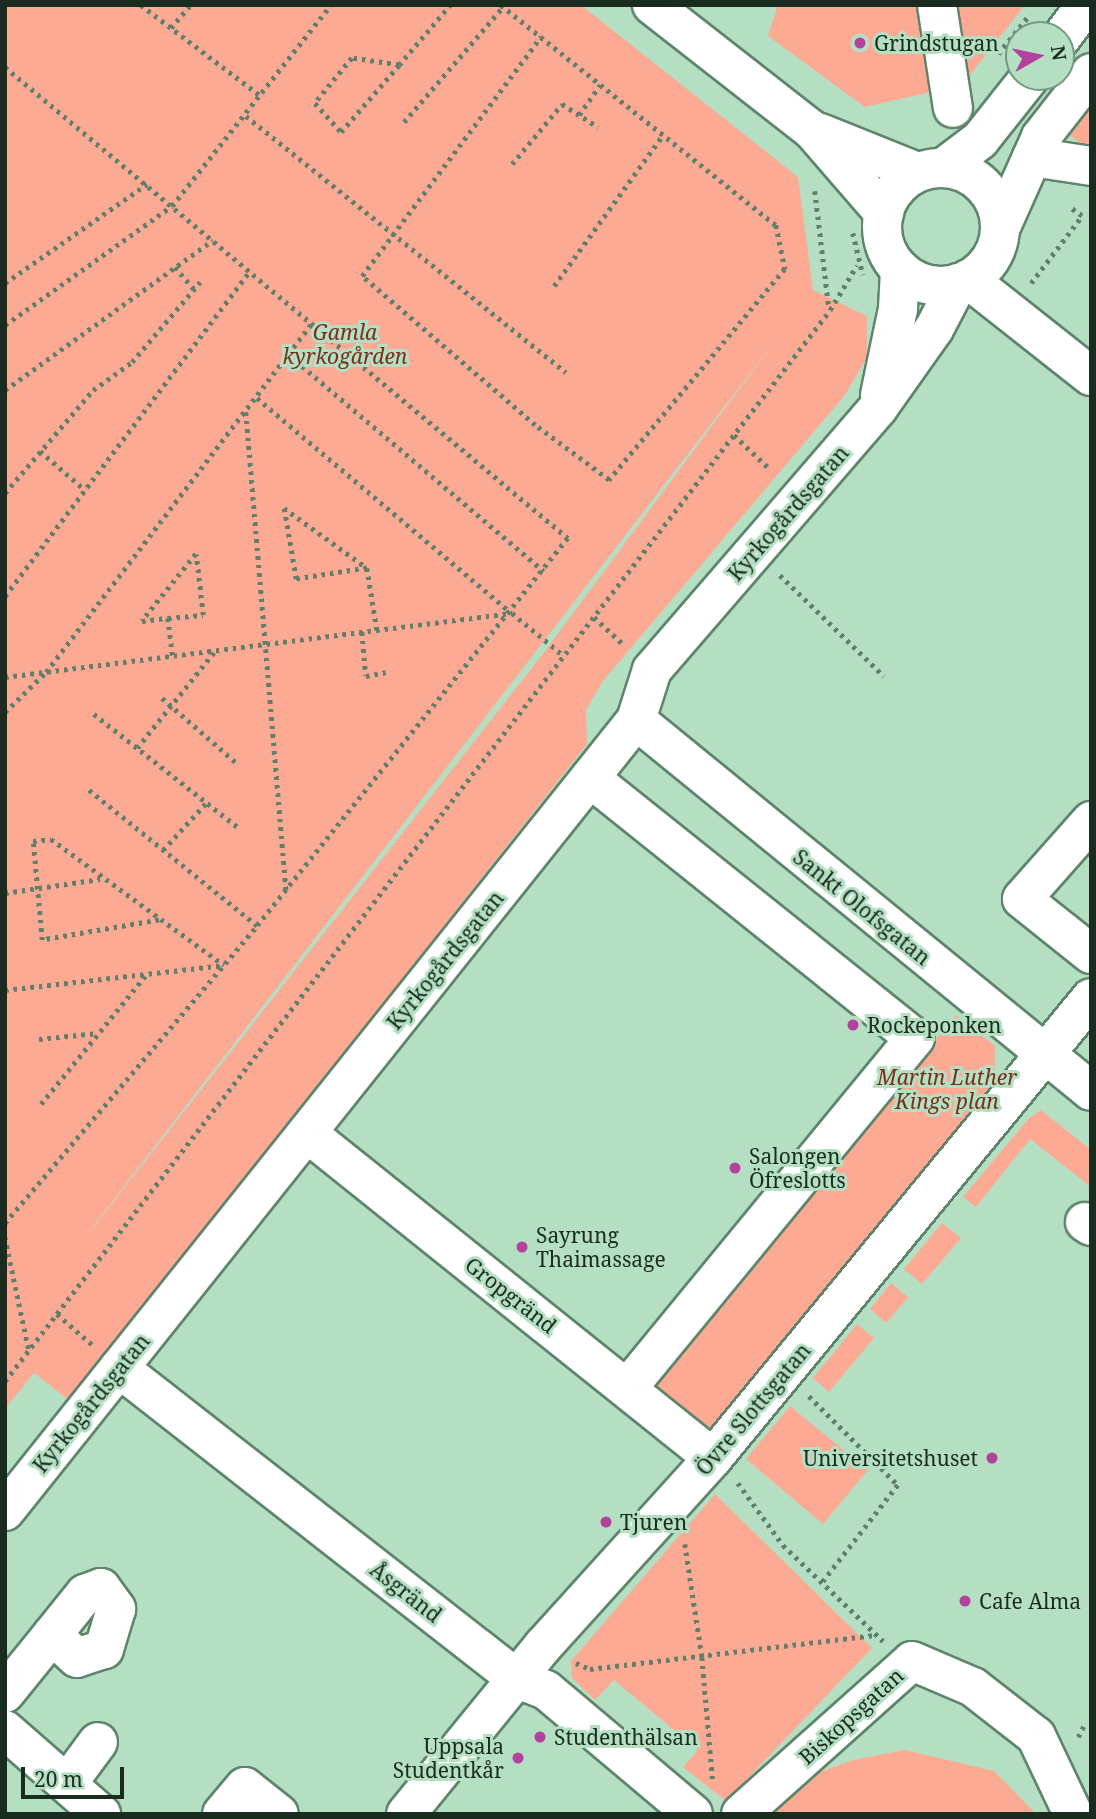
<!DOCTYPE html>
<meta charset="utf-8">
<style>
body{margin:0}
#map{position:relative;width:1096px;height:1819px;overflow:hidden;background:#b4dfc2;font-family:"Noto Serif",serif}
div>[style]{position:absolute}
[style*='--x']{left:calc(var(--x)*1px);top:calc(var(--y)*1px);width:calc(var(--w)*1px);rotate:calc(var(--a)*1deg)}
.green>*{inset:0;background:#fdaa94}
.path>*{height:4.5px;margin-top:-2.25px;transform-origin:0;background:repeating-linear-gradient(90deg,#627f6c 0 3.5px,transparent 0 8.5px)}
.roads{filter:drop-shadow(2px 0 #5e856b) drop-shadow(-2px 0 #5e856b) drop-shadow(0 2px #5e856b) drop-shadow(0 -2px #5e856b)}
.minor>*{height:38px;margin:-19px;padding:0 19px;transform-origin:19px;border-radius:19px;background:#fff}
.minor>.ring{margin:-19px;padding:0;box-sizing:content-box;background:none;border:38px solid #fff;border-radius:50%}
.dots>*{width:19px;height:19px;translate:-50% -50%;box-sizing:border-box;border:4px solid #b4dfc2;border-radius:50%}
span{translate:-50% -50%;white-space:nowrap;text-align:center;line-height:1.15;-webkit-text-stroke:6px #b4dfc2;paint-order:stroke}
.poi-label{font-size:21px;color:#1a2b20}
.left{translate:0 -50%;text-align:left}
.right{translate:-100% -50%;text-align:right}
.park-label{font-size:21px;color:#7a2e1b;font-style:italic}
.street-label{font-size:21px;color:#1a2b20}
.frame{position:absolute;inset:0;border:7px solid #1a2b20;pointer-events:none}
.north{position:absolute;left:1005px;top:21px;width:70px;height:70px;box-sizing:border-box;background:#b4dfc2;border:2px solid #769781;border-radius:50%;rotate:81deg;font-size:19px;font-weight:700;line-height:28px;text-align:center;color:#1a2b20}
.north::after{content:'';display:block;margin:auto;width:24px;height:32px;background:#b2429e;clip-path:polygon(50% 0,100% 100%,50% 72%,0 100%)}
.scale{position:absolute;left:21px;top:1767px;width:103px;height:32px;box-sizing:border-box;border:4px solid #1a2b20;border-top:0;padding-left:9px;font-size:21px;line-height:24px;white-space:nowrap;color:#1a2b20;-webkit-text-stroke:5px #b4dfc2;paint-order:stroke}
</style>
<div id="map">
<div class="green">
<i style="clip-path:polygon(evenodd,5px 5px,581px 5px,798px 177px,813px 290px,867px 316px,867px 357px,845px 395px,603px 681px,586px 710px,587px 744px,70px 1401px,34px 1373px,5px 1409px,5px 5px,778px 337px,542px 655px,92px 1229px,92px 1228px,778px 337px)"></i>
<i style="clip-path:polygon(778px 5px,1025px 5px,962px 85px,865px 107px,768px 36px)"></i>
<i style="clip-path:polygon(1091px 108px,1091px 151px,1070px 135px)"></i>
<i style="clip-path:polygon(956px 1015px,995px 1046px,995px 1096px,712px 1431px,650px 1383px)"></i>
<i style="clip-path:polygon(1041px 1110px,1091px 1150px,1091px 1187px,1030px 1139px,976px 1207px,963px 1197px,1029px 1118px)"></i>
<i style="clip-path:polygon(942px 1223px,961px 1238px,922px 1284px,904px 1269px)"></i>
<i style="clip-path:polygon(891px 1283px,908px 1297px,886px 1323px,870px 1309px)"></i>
<i style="clip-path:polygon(857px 1324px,874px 1338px,829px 1392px,813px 1378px)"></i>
<i style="clip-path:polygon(790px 1406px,868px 1470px,823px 1524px,746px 1459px)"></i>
<i style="clip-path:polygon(715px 1494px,872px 1648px,726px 1801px,683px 1767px,698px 1750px,614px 1680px,595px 1700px,572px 1678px,571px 1661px)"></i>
<i style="clip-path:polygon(905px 1750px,994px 1771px,1036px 1814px,773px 1814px,814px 1774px,853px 1760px)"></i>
</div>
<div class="path">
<i style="--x:141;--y:5;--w:152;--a:37.2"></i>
<i style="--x:501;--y:5;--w:352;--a:38.7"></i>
<i style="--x:776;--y:225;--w:45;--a:78.4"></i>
<i style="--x:785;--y:269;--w:275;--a:129.8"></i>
<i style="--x:609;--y:480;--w:92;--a:-143.4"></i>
<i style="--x:535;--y:425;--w:228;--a:-139.3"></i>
<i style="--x:362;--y:276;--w:299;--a:-53.2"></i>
<i style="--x:171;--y:28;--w:30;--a:-50"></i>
<i style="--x:998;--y:54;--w:51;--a:-51.3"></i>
<i style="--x:399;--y:65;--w:48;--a:-171.5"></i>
<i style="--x:352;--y:58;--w:58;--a:129.4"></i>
<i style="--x:315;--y:103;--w:39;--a:48"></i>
<i style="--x:341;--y:132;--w:89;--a:-49.1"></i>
<i style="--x:399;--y:65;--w:79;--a:-49.6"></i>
<i style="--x:5;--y:67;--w:734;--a:39.92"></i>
<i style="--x:568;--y:538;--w:497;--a:128.7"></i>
<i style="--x:579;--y:115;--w:37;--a:-55"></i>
<i style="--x:246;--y:116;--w:410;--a:38.7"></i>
<i style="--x:404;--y:122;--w:152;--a:-49.3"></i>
<i style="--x:512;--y:164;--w:78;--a:-50.2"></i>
<i style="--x:562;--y:104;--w:43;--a:32.6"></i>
<i style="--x:815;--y:191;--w:118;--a:83.2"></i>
<i style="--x:853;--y:233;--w:43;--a:76.6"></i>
<i style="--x:175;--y:267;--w:29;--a:49"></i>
<i style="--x:5;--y:283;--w:173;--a:-34.9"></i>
<i style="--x:1031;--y:283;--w:84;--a:-52.7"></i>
<i style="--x:1082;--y:216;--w:16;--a:-145"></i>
<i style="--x:554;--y:286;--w:186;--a:-54.2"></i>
<i style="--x:5;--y:325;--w:205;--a:-35.5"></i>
<i style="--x:172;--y:206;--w:256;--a:-51.7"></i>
<i style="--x:289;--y:355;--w:334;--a:40.3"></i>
<i style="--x:5;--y:390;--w:256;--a:-35.8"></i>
<i style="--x:257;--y:398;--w:333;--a:40.2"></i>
<i style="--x:246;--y:412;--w:480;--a:85.2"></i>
<i style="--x:734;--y:435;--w:50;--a:43.4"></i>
<i style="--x:40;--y:451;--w:60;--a:40.9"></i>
<i style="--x:5;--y:493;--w:135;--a:-49.5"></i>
<i style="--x:93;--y:390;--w:48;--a:-35.7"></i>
<i style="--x:132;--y:362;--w:105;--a:-49.6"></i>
<i style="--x:367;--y:568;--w:72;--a:171.2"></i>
<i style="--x:296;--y:579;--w:72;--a:-99.6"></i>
<i style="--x:284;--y:508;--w:102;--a:35.9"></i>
<i style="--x:367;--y:568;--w:63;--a:80.8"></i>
<i style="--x:780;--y:575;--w:145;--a:44.2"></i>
<i style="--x:5;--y:596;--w:407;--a:-53"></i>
<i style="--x:594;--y:617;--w:42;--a:43.1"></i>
<i style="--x:168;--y:618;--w:35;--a:-5"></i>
<i style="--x:203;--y:615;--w:61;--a:-96.5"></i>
<i style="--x:196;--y:554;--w:86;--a:128.9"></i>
<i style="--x:142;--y:621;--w:26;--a:-7"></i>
<i style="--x:168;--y:618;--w:38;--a:83"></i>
<i style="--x:362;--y:632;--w:44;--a:84.8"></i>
<i style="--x:366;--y:676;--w:20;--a:-11"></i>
<i style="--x:5;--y:677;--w:511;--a:-7.19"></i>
<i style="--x:512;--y:613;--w:67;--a:39.6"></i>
<i style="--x:162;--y:698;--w:102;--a:41"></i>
<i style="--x:5;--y:712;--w:57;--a:-44.3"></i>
<i style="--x:46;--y:672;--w:439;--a:-52.7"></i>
<i style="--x:94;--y:714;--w:186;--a:38.2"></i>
<i style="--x:137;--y:748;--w:124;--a:-51.2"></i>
<i style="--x:163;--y:850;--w:64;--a:-47.5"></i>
<i style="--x:5;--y:893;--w:96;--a:-8.4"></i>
<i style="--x:159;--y:920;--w:119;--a:170.3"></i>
<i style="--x:42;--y:940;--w:99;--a:-95.2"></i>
<i style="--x:33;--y:841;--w:18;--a:-6"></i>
<i style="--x:51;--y:839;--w:214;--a:36.1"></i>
<i style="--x:5;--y:990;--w:219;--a:-6.5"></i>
<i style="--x:39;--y:1039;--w:59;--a:-5.8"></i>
<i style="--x:41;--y:1104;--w:166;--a:-50.9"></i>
<i style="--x:5;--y:1223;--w:390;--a:-49.7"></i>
<i style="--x:257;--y:926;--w:218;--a:-141.1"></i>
<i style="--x:5;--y:1237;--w:116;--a:78.1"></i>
<i style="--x:57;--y:1314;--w:49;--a:40.9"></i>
<i style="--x:5;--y:1381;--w:1352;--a:-52.39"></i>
<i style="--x:830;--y:310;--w:52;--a:-59"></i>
<i style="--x:809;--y:1396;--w:126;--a:45"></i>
<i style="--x:898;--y:1485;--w:124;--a:127.8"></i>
<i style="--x:738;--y:1483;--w:77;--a:54"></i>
<i style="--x:783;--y:1545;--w:139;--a:43.8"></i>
<i style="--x:685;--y:1544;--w:114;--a:81.4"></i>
<i style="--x:702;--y:1657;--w:125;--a:85"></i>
<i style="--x:576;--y:1663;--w:15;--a:23"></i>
<i style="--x:590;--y:1669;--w:287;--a:-6.8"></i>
<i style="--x:1078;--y:1737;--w:13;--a:-63"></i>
</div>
<div class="roads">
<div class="minor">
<i style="--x:652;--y:5;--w:203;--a:38"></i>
<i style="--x:812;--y:130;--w:110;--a:49.1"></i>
<i style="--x:937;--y:5;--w:104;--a:81.2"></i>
<i style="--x:1061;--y:38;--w:41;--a:-52.9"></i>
<i style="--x:820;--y:133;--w:102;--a:21.8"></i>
<i style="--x:1032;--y:157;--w:60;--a:8.7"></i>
<i style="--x:943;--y:168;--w:46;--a:-37.1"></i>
<i style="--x:980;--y:140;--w:80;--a:-51.6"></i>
<i class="ring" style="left:882px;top:168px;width:80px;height:80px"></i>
<i style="--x:1000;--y:229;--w:101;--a:-66"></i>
<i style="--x:1041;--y:137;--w:81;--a:-52"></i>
<i style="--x:968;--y:279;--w:157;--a:38.3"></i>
<i style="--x:880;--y:395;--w:88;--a:-78.2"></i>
<i style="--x:898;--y:309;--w:40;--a:-87.1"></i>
<i style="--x:636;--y:720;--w:587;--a:39.19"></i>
<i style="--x:590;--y:778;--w:416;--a:38.7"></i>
<i style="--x:915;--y:1038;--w:452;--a:129.4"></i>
<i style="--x:1091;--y:821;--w:104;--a:131.5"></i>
<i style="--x:1022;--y:899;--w:88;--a:38.6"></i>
<i style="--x:307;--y:1133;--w:520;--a:38.68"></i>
<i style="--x:1085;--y:1222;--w:7;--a:34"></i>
<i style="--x:119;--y:1368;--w:505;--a:38"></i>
<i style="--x:517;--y:1679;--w:31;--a:21"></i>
<i style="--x:546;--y:1690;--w:192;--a:40.1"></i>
<i style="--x:5;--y:1511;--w:1012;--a:-51.42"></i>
<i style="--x:636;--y:720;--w:52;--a:-72.3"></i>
<i style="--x:652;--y:670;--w:346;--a:-49.2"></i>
<i style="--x:878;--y:408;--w:97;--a:-54.7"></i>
<i style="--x:934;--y:329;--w:52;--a:-62.4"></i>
<i style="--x:5;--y:1693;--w:75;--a:-51"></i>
<i style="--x:52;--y:1635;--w:53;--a:-51.2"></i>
<i style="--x:85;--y:1594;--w:17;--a:-21"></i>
<i style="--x:101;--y:1588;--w:26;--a:54"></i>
<i style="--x:116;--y:1609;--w:42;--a:106.7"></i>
<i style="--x:104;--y:1649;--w:28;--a:162"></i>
<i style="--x:77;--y:1658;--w:34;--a:-137"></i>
<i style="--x:5;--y:1730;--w:128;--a:41.2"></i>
<i style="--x:67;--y:1784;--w:52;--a:-53.6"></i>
<i style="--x:222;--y:1814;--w:35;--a:-50"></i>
<i style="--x:245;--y:1787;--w:43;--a:38.5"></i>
<i style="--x:406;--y:1814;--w:218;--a:-50.8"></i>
<i style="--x:544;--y:1645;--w:252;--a:-47.9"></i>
<i style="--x:713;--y:1458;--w:595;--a:-50.59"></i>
<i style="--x:741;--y:1814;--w:229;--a:-41.8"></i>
<i style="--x:912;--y:1661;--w:66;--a:23.1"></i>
<i style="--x:973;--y:1687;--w:80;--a:37.9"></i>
<i style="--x:1036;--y:1736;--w:86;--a:64.6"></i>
</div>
</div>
<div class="dots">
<i style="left:860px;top:43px;background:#b2429e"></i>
<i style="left:853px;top:1025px;background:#b2429e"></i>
<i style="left:735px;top:1168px;background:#b2429e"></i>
<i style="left:522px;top:1247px;background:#b2429e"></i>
<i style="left:992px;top:1458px;background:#b2429e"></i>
<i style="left:606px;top:1522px;background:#b2429e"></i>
<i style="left:965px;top:1601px;background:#b2429e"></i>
<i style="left:540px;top:1737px;background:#b2429e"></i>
<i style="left:518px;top:1758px;background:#b2429e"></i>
</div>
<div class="poi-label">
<span class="left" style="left:874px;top:43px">Grindstugan</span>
<span class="left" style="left:867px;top:1025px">Rockeponken</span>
<span class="left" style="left:749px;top:1168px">Salongen<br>Öfreslotts</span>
<span class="left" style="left:536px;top:1247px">Sayrung<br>Thaimassage</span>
<span class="right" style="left:978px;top:1458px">Universitetshuset</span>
<span class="left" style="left:620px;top:1522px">Tjuren</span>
<span class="left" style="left:979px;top:1601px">Cafe Alma</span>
<span class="left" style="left:554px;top:1737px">Studenthälsan</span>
<span class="right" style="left:504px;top:1758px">Uppsala<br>Studentkår</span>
</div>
<div class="park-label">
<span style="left:345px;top:344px">Gamla<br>kyrkogården</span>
<span style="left:947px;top:1089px">Martin Luther<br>Kings plan</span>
</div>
<div class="street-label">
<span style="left:788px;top:513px;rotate:-49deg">Kyrkogårdsgatan</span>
<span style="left:862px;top:907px;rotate:39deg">Sankt Olofsgatan</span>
<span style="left:445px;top:960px;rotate:-51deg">Kyrkogårdsgatan</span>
<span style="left:511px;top:1295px;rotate:38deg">Gropgränd</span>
<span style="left:91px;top:1403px;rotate:-51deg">Kyrkogårdsgatan</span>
<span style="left:753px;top:1409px;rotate:-50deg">Övre Slottsgatan</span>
<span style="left:406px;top:1592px;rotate:38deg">Åsgränd</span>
<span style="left:851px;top:1716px;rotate:-42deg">Biskopsgatan</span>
</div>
<div class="frame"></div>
<div class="north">N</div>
<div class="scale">20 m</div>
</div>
